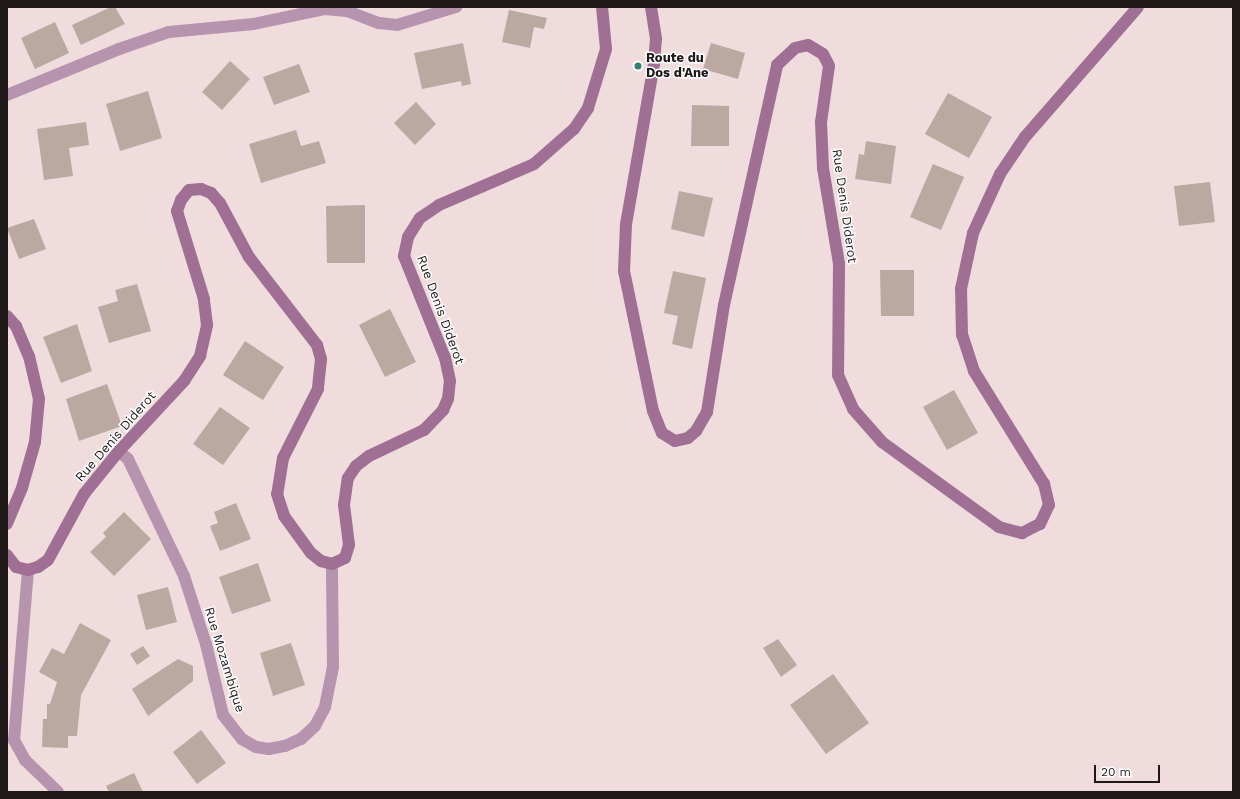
<!DOCTYPE html>
<style>
body{margin:0}
#map{position:relative;width:1240px;height:799px;overflow:hidden;background:#f0dbdd;font-family:"Work Sans",sans-serif}
div>[style]{position:absolute}
[style*='--x']{left:calc(var(--x)*1px);top:calc(var(--y)*1px);width:calc(var(--w)*1px);rotate:calc(var(--a)*1deg)}
.building>*{inset:0;background:#baa8a1}
.minor>*{height:12px;margin:-6px;padding:0 6px;transform-origin:6px;border-radius:6px;background:#b694ae}
.secondary>*{height:12px;margin:-6px;padding:0 6px;transform-origin:6px;border-radius:6px;background:#9f6f94}
.dots>*{width:11px;height:11px;translate:-50% -50%;box-sizing:border-box;border:2px solid #fff;border-radius:50%}
span{translate:-50% -50%;white-space:nowrap;text-align:center;line-height:1.15;-webkit-text-stroke:3px #fff;paint-order:stroke}
.poi-label{font-size:13px;color:#1f1819;font-weight:700}
.left{translate:0 -50%;text-align:left}
.street-label{font-size:13px;color:#1f1819}
.frame{position:absolute;inset:0;border:8px solid #1f1819;pointer-events:none}
.scale{position:absolute;left:1094px;top:765px;width:66px;height:18px;box-sizing:border-box;border:2px solid #1f1819;border-top:0;padding-left:5px;font-size:12px;line-height:14px;white-space:nowrap;color:#1f1819;-webkit-text-stroke:3px #fff;paint-order:stroke}
</style>
<div id="map">
<div class="building">
<i style="clip-path:polygon(111px 7px,115px 7px,125px 24px,81px 45px,72px 25px)"></i>
<i style="clip-path:polygon(509px 10px,547px 18px,544px 29px,534px 27px,530px 48px,502px 42px)"></i>
<i style="clip-path:polygon(55px 22px,69px 53px,35px 69px,21px 38px)"></i>
<i style="clip-path:polygon(463px 43px,471px 84px,462px 86px,461px 81px,422px 89px,414px 53px)"></i>
<i style="clip-path:polygon(711px 43px,745px 53px,738px 79px,703px 69px)"></i>
<i style="clip-path:polygon(230px 61px,250px 79px,222px 110px,202px 92px)"></i>
<i style="clip-path:polygon(299px 64px,310px 92px,274px 105px,263px 77px)"></i>
<i style="clip-path:polygon(148px 91px,162px 138px,120px 151px,106px 104px)"></i>
<i style="clip-path:polygon(948px 93px,992px 117px,969px 158px,925px 134px)"></i>
<i style="clip-path:polygon(416px 102px,436px 124px,415px 145px,394px 123px)"></i>
<i style="clip-path:polygon(692px 105px,729px 106px,729px 146px,691px 146px)"></i>
<i style="clip-path:polygon(86px 122px,89px 145px,69px 148px,73px 176px,44px 180px,37px 129px)"></i>
<i style="clip-path:polygon(296px 130px,301px 146px,319px 141px,326px 163px,261px 183px,249px 144px)"></i>
<i style="clip-path:polygon(866px 141px,896px 146px,891px 184px,855px 179px,859px 154px,864px 155px)"></i>
<i style="clip-path:polygon(933px 164px,964px 177px,941px 230px,910px 217px)"></i>
<i style="clip-path:polygon(1210px 182px,1215px 222px,1179px 226px,1174px 186px)"></i>
<i style="clip-path:polygon(679px 191px,713px 198px,704px 237px,671px 229px)"></i>
<i style="clip-path:polygon(365px 205px,365px 263px,327px 263px,326px 206px)"></i>
<i style="clip-path:polygon(34px 219px,46px 249px,19px 259px,7px 228px)"></i>
<i style="clip-path:polygon(880px 270px,914px 270px,914px 316px,881px 316px)"></i>
<i style="clip-path:polygon(673px 271px,706px 278px,692px 349px,672px 344px,678px 316px,664px 313px)"></i>
<i style="clip-path:polygon(137px 284px,151px 331px,109px 343px,98px 307px,118px 301px,115px 290px)"></i>
<i style="clip-path:polygon(390px 309px,416px 362px,385px 377px,359px 325px)"></i>
<i style="clip-path:polygon(77px 324px,92px 371px,61px 383px,43px 337px)"></i>
<i style="clip-path:polygon(245px 341px,284px 367px,263px 400px,223px 375px)"></i>
<i style="clip-path:polygon(107px 384px,122px 426px,79px 441px,66px 399px)"></i>
<i style="clip-path:polygon(954px 390px,978px 433px,947px 450px,923px 407px)"></i>
<i style="clip-path:polygon(220px 407px,250px 428px,223px 465px,193px 444px)"></i>
<i style="clip-path:polygon(236px 503px,251px 539px,220px 551px,210px 526px,218px 523px,214px 512px)"></i>
<i style="clip-path:polygon(124px 512px,151px 539px,114px 576px,90px 552px,106px 537px,103px 533px)"></i>
<i style="clip-path:polygon(258px 563px,271px 601px,232px 614px,219px 577px)"></i>
<i style="clip-path:polygon(168px 587px,177px 622px,146px 630px,137px 595px)"></i>
<i style="clip-path:polygon(80px 623px,111px 640px,81px 695px,77px 736px,68px 736px,68px 748px,42px 747px,43px 719px,47px 719px,47px 704px,50px 704px,57px 682px,39px 672px,52px 648px,64px 654px)"></i>
<i style="clip-path:polygon(778px 639px,797px 665px,781px 677px,763px 648px)"></i>
<i style="clip-path:polygon(291px 643px,305px 685px,273px 696px,260px 653px)"></i>
<i style="clip-path:polygon(143px 646px,150px 656px,137px 665px,130px 654px)"></i>
<i style="clip-path:polygon(178px 659px,193px 666px,193px 681px,148px 716px,132px 689px)"></i>
<i style="clip-path:polygon(833px 674px,869px 723px,826px 754px,790px 705px)"></i>
<i style="clip-path:polygon(201px 730px,226px 763px,197px 784px,173px 752px)"></i>
<i style="clip-path:polygon(134px 773px,143px 792px,109px 792px,106px 786px)"></i>
</div>
<div class="minor">
<i style="--x:7;--y:95;--w:121;--a:-22.3"></i>
<i style="--x:119;--y:49;--w:53;--a:-18.8"></i>
<i style="--x:169;--y:32;--w:85;--a:-5.4"></i>
<i style="--x:254;--y:24;--w:73;--a:-11.9"></i>
<i style="--x:325;--y:9;--w:22;--a:5"></i>
<i style="--x:347;--y:11;--w:34;--a:21"></i>
<i style="--x:379;--y:23;--w:18;--a:6"></i>
<i style="--x:397;--y:25;--w:62;--a:-17"></i>
<i style="--x:119;--y:451;--w:12;--a:42"></i>
<i style="--x:128;--y:459;--w:130;--a:64.4"></i>
<i style="--x:184;--y:576;--w:71;--a:72.1"></i>
<i style="--x:206;--y:644;--w:73;--a:76.5"></i>
<i style="--x:223;--y:715;--w:31;--a:52"></i>
<i style="--x:242;--y:739;--w:16;--a:30"></i>
<i style="--x:256;--y:747;--w:13;--a:9"></i>
<i style="--x:269;--y:749;--w:16;--a:-11"></i>
<i style="--x:285;--y:746;--w:17;--a:-24"></i>
<i style="--x:301;--y:739;--w:19;--a:-43"></i>
<i style="--x:315;--y:726;--w:21;--a:-62"></i>
<i style="--x:325;--y:707;--w:41;--a:-78.7"></i>
<i style="--x:333;--y:667;--w:103;--a:-90.6"></i>
<i style="--x:28;--y:570;--w:171;--a:94.7"></i>
<i style="--x:14;--y:740;--w:23;--a:61"></i>
<i style="--x:25;--y:760;--w:46;--a:44.1"></i>
</div>
<div class="secondary">
<i style="--x:651;--y:7;--w:32;--a:81"></i>
<i style="--x:656;--y:39;--w:25;--a:95"></i>
<i style="--x:654;--y:64;--w:162;--a:99.9"></i>
<i style="--x:626;--y:224;--w:47;--a:92.4"></i>
<i style="--x:624;--y:271;--w:143;--a:78.3"></i>
<i style="--x:653;--y:411;--w:24;--a:68"></i>
<i style="--x:662;--y:433;--w:15;--a:32"></i>
<i style="--x:675;--y:441;--w:13;--a:-13"></i>
<i style="--x:688;--y:438;--w:11;--a:-41"></i>
<i style="--x:696;--y:431;--w:22;--a:-60"></i>
<i style="--x:707;--y:412;--w:108;--a:-81"></i>
<i style="--x:724;--y:305;--w:246;--a:-77.5"></i>
<i style="--x:777;--y:65;--w:25;--a:-43"></i>
<i style="--x:795;--y:48;--w:13;--a:-13"></i>
<i style="--x:808;--y:45;--w:17;--a:31"></i>
<i style="--x:823;--y:54;--w:13;--a:63"></i>
<i style="--x:829;--y:66;--w:57;--a:98.1"></i>
<i style="--x:821;--y:122;--w:46;--a:87.5"></i>
<i style="--x:823;--y:168;--w:97;--a:80.5"></i>
<i style="--x:839;--y:264;--w:111;--a:90.5"></i>
<i style="--x:838;--y:375;--w:37;--a:66"></i>
<i style="--x:853;--y:409;--w:44;--a:48.7"></i>
<i style="--x:882;--y:442;--w:145;--a:36"></i>
<i style="--x:999;--y:527;--w:24;--a:15"></i>
<i style="--x:1022;--y:533;--w:20;--a:-27"></i>
<i style="--x:1040;--y:524;--w:21;--a:-65"></i>
<i style="--x:1049;--y:505;--w:22;--a:-103"></i>
<i style="--x:1044;--y:484;--w:133;--a:-121.8"></i>
<i style="--x:974;--y:371;--w:38;--a:-108"></i>
<i style="--x:962;--y:335;--w:46;--a:-91.2"></i>
<i style="--x:961;--y:289;--w:57;--a:-77.9"></i>
<i style="--x:973;--y:233;--w:65;--a:-65.4"></i>
<i style="--x:1000;--y:174;--w:45;--a:-56"></i>
<i style="--x:1025;--y:137;--w:172;--a:-49"></i>
<i style="--x:7;--y:316;--w:13;--a:48"></i>
<i style="--x:16;--y:326;--w:33;--a:67"></i>
<i style="--x:29;--y:356;--w:44;--a:76.9"></i>
<i style="--x:39;--y:399;--w:43;--a:95.3"></i>
<i style="--x:35;--y:442;--w:48;--a:105.8"></i>
<i style="--x:22;--y:488;--w:39;--a:113"></i>
<i style="--x:7;--y:555;--w:15;--a:53"></i>
<i style="--x:16;--y:567;--w:12;--a:14"></i>
<i style="--x:28;--y:570;--w:10;--a:-17"></i>
<i style="--x:38;--y:567;--w:12;--a:-35"></i>
<i style="--x:48;--y:560;--w:75;--a:-61.4"></i>
<i style="--x:84;--y:494;--w:55;--a:-50.9"></i>
<i style="--x:119;--y:451;--w:96;--a:-47.1"></i>
<i style="--x:184;--y:381;--w:30;--a:-57"></i>
<i style="--x:200;--y:356;--w:32;--a:-77"></i>
<i style="--x:207;--y:325;--w:26;--a:-97"></i>
<i style="--x:204;--y:299;--w:92;--a:-107.1"></i>
<i style="--x:177;--y:211;--w:12;--a:-70"></i>
<i style="--x:181;--y:200;--w:13;--a:-51"></i>
<i style="--x:189;--y:190;--w:12;--a:-5"></i>
<i style="--x:201;--y:189;--w:11;--a:22"></i>
<i style="--x:211;--y:193;--w:13;--a:48"></i>
<i style="--x:220;--y:203;--w:61;--a:61.8"></i>
<i style="--x:249;--y:257;--w:111;--a:52.3"></i>
<i style="--x:317;--y:345;--w:15;--a:74"></i>
<i style="--x:321;--y:359;--w:30;--a:96"></i>
<i style="--x:318;--y:389;--w:77;--a:116.9"></i>
<i style="--x:283;--y:458;--w:36;--a:99"></i>
<i style="--x:277;--y:494;--w:23;--a:72"></i>
<i style="--x:284;--y:516;--w:46;--a:53.9"></i>
<i style="--x:311;--y:553;--w:13;--a:39"></i>
<i style="--x:321;--y:561;--w:11;--a:15"></i>
<i style="--x:332;--y:564;--w:14;--a:-25"></i>
<i style="--x:345;--y:558;--w:14;--a:-73"></i>
<i style="--x:349;--y:545;--w:40;--a:-97.1"></i>
<i style="--x:344;--y:505;--w:27;--a:-82"></i>
<i style="--x:348;--y:478;--w:14;--a:-56"></i>
<i style="--x:356;--y:466;--w:16;--a:-38"></i>
<i style="--x:369;--y:456;--w:61;--a:-25.3"></i>
<i style="--x:424;--y:430;--w:28;--a:-46"></i>
<i style="--x:443;--y:410;--w:12;--a:-66"></i>
<i style="--x:448;--y:399;--w:18;--a:-84"></i>
<i style="--x:450;--y:381;--w:24;--a:-102"></i>
<i style="--x:445;--y:358;--w:110;--a:-111.9"></i>
<i style="--x:404;--y:256;--w:19;--a:-78"></i>
<i style="--x:408;--y:237;--w:22;--a:-58"></i>
<i style="--x:420;--y:218;--w:23;--a:-34"></i>
<i style="--x:439;--y:205;--w:103;--a:-23.3"></i>
<i style="--x:534;--y:164;--w:53;--a:-41.2"></i>
<i style="--x:574;--y:129;--w:25;--a:-56"></i>
<i style="--x:588;--y:108;--w:62;--a:-73"></i>
<i style="--x:606;--y:49;--w:42;--a:-95.4"></i>
</div>
<div class="dots">
<i style="left:638px;top:66px;background:#387d71"></i>
</div>
<div class="poi-label">
<span class="left" style="left:646px;top:66px">Route du<br>Dos d'Ane</span>
</div>
<div class="street-label">
<span style="left:844px;top:206px;rotate:82deg">Rue Denis Diderot</span>
<span style="left:440px;top:310px;rotate:70deg">Rue Denis Diderot</span>
<span style="left:116px;top:437px;rotate:-49deg">Rue Denis Diderot</span>
<span style="left:224px;top:660px;rotate:73deg">Rue Mozambique</span>
</div>
<div class="frame"></div>
<div class="scale">20 m</div>
</div>
